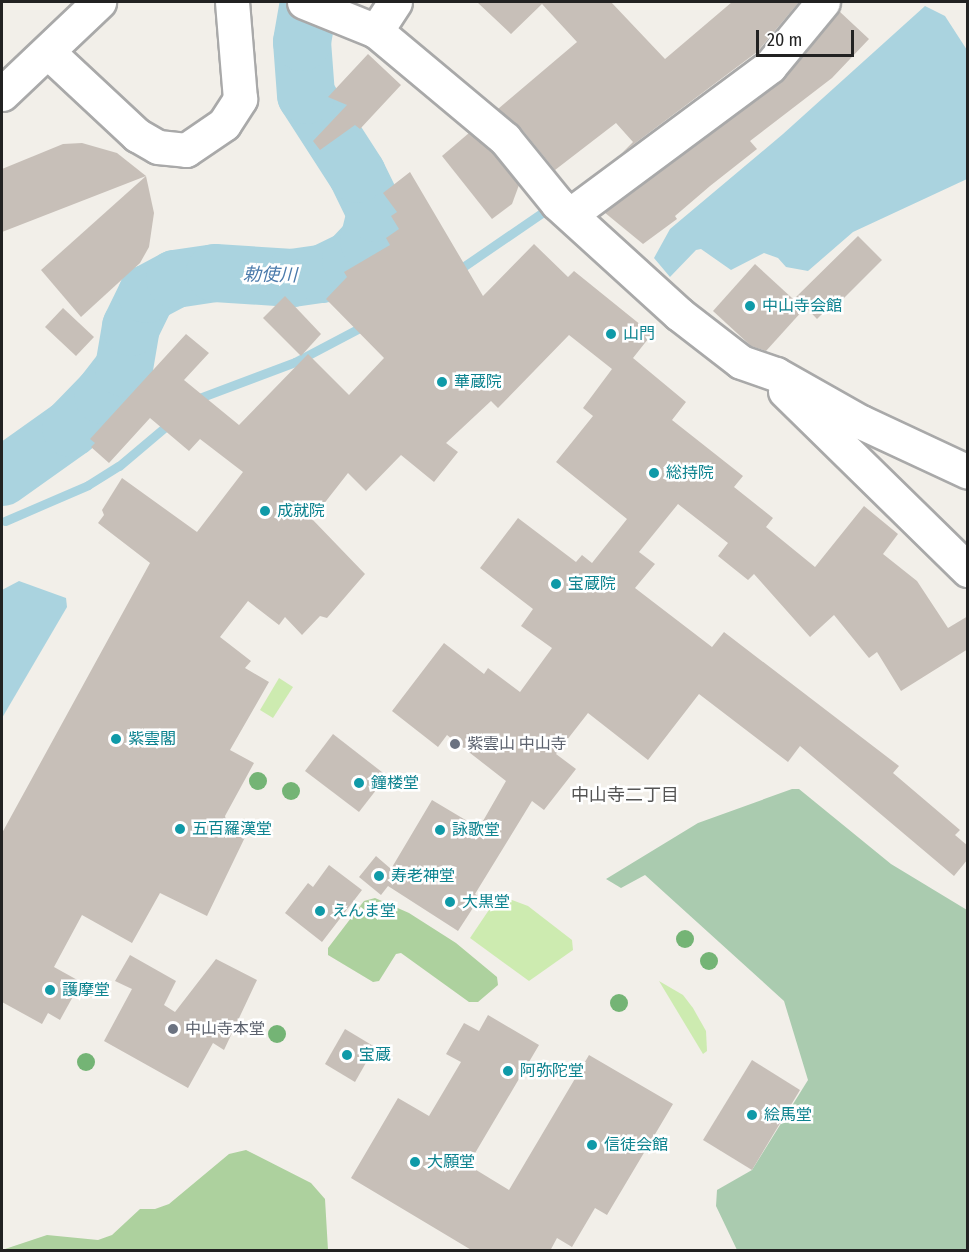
<!DOCTYPE html>
<meta charset="utf-8">
<style>
body{margin:0}
#map{position:relative;width:969px;height:1252px;overflow:hidden;background:#f2efe9;font-family:"Fira Sans Condensed","Noto Sans JP",sans-serif}
div>[style]{position:absolute}
[style*='--x']{left:calc(var(--x)*1px);top:calc(var(--y)*1px);width:calc(var(--w)*1px);rotate:calc(var(--a)*1deg)}
.grass>*{inset:0;background:#cdebb0}
.forest>*{inset:0;background:#add19e}
.cemetery>*{inset:0;background:#aacbaf}
.water>*{inset:0;background:#aad3df}
.stream>*{height:9px;margin:-4.5px;padding:0 4.5px;transform-origin:4.5px;border-radius:4.5px;background:#aad3df}
.river>*{height:58px;margin:-29px;padding:0 29px;transform-origin:29px;border-radius:29px;background:#aad3df}
.building>*{inset:0;background:#c7bfb8}
.roads{filter:drop-shadow(2px 0 #a9a9a9) drop-shadow(-2px 0 #a9a9a9) drop-shadow(0 2px #a9a9a9) drop-shadow(0 -2px #a9a9a9)}
.minor>*{height:33px;margin:-16.5px;padding:0 16.5px;transform-origin:16.5px;border-radius:16.5px;background:#fff}
.trees>*{width:18px;height:18px;margin:-9px;border-radius:50%;background:#74b475}
.dots>*{width:16px;height:16px;translate:-50% -50%;box-sizing:border-box;border:3px solid #fff;border-radius:50%}
span{translate:-50% -50%;white-space:nowrap;text-align:center;line-height:1.15;-webkit-text-stroke:5px #fff;paint-order:stroke}
.culture-label{font-size:16px;color:#0d838f}
.left{translate:0 -50%;text-align:left}
.worship-label{font-size:16px;color:#5b616d}
.water-label{font-size:18px;color:#4a7aab;font-style:italic}
.neighbourhood-label{font-size:18px;color:#555}
.frame{position:absolute;inset:0;border:3px solid #222;pointer-events:none}
.scale{position:absolute;left:756px;top:30px;width:98px;height:27px;box-sizing:border-box;border:3px solid #222;border-top:0;padding-left:8px;font-size:18px;line-height:21px;white-space:nowrap;color:#222;-webkit-text-stroke:4px #fff;paint-order:stroke}
</style>
<div id="map">
<div class="grass">
<i style="clip-path:polygon(279px 678px,293px 687px,273px 718px,260px 710px)"></i>
<i style="clip-path:polygon(499px 895px,528px 906px,572px 940px,573px 950px,529px 981px,470px 938px)"></i>
<i style="clip-path:polygon(659px 981px,683px 995px,693px 1008px,706px 1031px,707px 1051px,703px 1054px)"></i>
</div>
<div class="forest">
<i style="clip-path:polygon(375px 898px,409px 913px,456px 943px,497px 977px,498px 985px,478px 1002px,469px 1002px,401px 953px,396px 954px,379px 981px,373px 982px,328px 955px,328px 948px,364px 901px)"></i>
<i style="clip-path:polygon(246px 1150px,311px 1183px,325px 1199px,328px 1250px,2px 1250px,47px 1235px,98px 1240px,112px 1235px,140px 1209px,155px 1209px,169px 1204px,229px 1154px)"></i>
</div>
<div class="cemetery">
<i style="clip-path:polygon(792px 789px,799px 789px,891px 864px,967px 910px,967px 1250px,737px 1250px,716px 1206px,717px 1190px,752px 1170px,808px 1080px,784px 1001px,645px 875px,621px 888px,606px 879px,698px 823px)"></i>
</div>
<div class="water">
<i style="clip-path:polygon(925px 6px,945px 16px,967px 50px,967px 179px,853px 232px,808px 271px,786px 267px,778px 258px,764px 253px,731px 270px,701px 249px,696px 250px,670px 277px,654px 258px,670px 229px,783px 134px)"></i>
<i style="clip-path:polygon(19px 581px,66px 598px,67px 607px,2px 718px,2px 590px)"></i>
</div>
<div class="stream">
<i style="--x:457;--y:271;--w:108;--a:-34.4"></i>
<i style="--x:194;--y:400;--w:108;--a:-20.6"></i>
<i style="--x:295;--y:362;--w:81;--a:-27.8"></i>
<i style="--x:5;--y:521;--w:90;--a:-23.4"></i>
<i style="--x:88;--y:485;--w:36;--a:-32"></i>
<i style="--x:119;--y:466;--w:68;--a:-40.2"></i>
</div>
<div class="river">
<i style="--x:2;--y:477;--w:85;--a:-35.4"></i>
<i style="--x:71;--y:428;--w:46;--a:-45.9"></i>
<i style="--x:103;--y:395;--w:34;--a:-52"></i>
<i style="--x:124;--y:368;--w:42;--a:-80.3"></i>
<i style="--x:131;--y:327;--w:37;--a:-64"></i>
<i style="--x:147;--y:294;--w:32;--a:-28"></i>
<i style="--x:175;--y:279;--w:40;--a:-8.5"></i>
<i style="--x:215;--y:273;--w:77;--a:3.7"></i>
<i style="--x:292;--y:278;--w:30;--a:-8"></i>
<i style="--x:322;--y:274;--w:32;--a:-26"></i>
<i style="--x:351;--y:260;--w:26;--a:-47"></i>
<i style="--x:369;--y:241;--w:29;--a:-76"></i>
<i style="--x:376;--y:213;--w:43;--a:-116"></i>
<i style="--x:357;--y:174;--w:94;--a:-122.8"></i>
<i style="--x:306;--y:95;--w:53;--a:-94.3"></i>
<i style="--x:302;--y:42;--w:41;--a:-80.1"></i>
</div>
<div class="building">
<i style="clip-path:polygon(477px 2px,611px 2px,665px 59px,732px 2px,799px 2px,757px 52px,622px 153px,633px 142px,616px 123px,555px 170px,520px 127px,498px 109px,577px 42px,542px 4px,511px 34px)"></i>
<i style="clip-path:polygon(839px 11px,869px 39px,832px 78px,750px 141px,757px 149px,710px 186px,675px 216px,677px 219px,643px 244px,604px 212px,781px 81px)"></i>
<i style="clip-path:polygon(368px 54px,401px 85px,360px 129px,355px 125px,320px 150px,313px 141px,347px 105px,328px 97px)"></i>
<i style="clip-path:polygon(469px 133px,492px 152px,519px 185px,512px 204px,492px 219px,442px 156px)"></i>
<i style="clip-path:polygon(82px 143px,117px 153px,146px 176px,2px 232px,2px 169px,63px 144px)"></i>
<i style="clip-path:polygon(410px 172px,483px 296px,534px 244px,568px 277px,574px 271px,652px 334px,633px 358px,686px 402px,672px 420px,743px 476px,734px 487px,773px 518px,766px 527px,815px 567px,864px 506px,898px 534px,883px 554px,917px 581px,948px 628px,968px 616px,968px 649px,901px 691px,877px 652px,869px 658px,834px 615px,810px 637px,754px 574px,748px 580px,718px 556px,728px 543px,678px 504px,639px 552px,655px 564px,635px 588px,712px 647px,724px 632px,899px 766px,893px 773px,960px 830px,955px 835px,968px 846px,968px 859px,954px 876px,800px 746px,788px 762px,699px 694px,648px 760px,588px 713px,556px 754px,576px 769px,544px 810px,532px 801px,475px 894px,480px 897px,458px 931px,388px 886px,381px 895px,359px 877px,376px 856px,391px 869px,432px 800px,479px 828px,506px 781px,447px 735px,438px 747px,392px 711px,444px 643px,484px 674px,488px 668px,520px 692px,552px 648px,521px 626px,533px 609px,480px 568px,518px 518px,576px 562px,582px 555px,592px 563px,627px 519px,556px 462px,593px 416px,583px 408px,612px 369px,569px 335px,498px 408px,491px 401px,446px 443px,458px 452px,434px 482px,401px 455px,366px 491px,348px 473px,312px 519px,365px 574px,327px 618px,320px 616px,302px 635px,285px 617px,279px 625px,248px 601px,220px 637px,251px 661px,245px 668px,269px 682px,230px 750px,254px 763px,225px 816px,226px 820px,248px 831px,207px 916px,160px 893px,132px 943px,82px 915px,54px 967px,81px 982px,60px 1020px,48px 1013px,42px 1024px,2px 1002px,2px 833px,150px 563px,98px 523px,104px 515px,102px 510px,122px 478px,197px 532px,243px 472px,200px 439px,189px 451px,150px 418px,109px 463px,91px 447px,95px 443px,90px 439px,186px 334px,209px 353px,184px 380px,239px 425px,308px 354px,349px 395px,384px 358px,326px 299px,347px 277px,344px 272px,390px 245px,386px 238px,399px 229px,391px 216px,397px 212px,383px 193px)"></i>
<i style="clip-path:polygon(146px 176px,154px 213px,149px 247px,140px 263px,81px 317px,41px 270px)"></i>
<i style="clip-path:polygon(858px 236px,882px 260px,837px 305px,834px 302px,817px 319px,796px 297px)"></i>
<i style="clip-path:polygon(755px 264px,804px 309px,766px 351px,751px 346px,713px 311px)"></i>
<i style="clip-path:polygon(285px 296px,321px 334px,301px 356px,263px 318px)"></i>
<i style="clip-path:polygon(63px 308px,94px 337px,76px 356px,45px 327px)"></i>
<i style="clip-path:polygon(333px 734px,387px 776px,359px 812px,305px 771px)"></i>
<i style="clip-path:polygon(329px 865px,362px 890px,322px 942px,285px 913px,308px 883px,313px 887px)"></i>
<i style="clip-path:polygon(130px 955px,176px 981px,164px 1005px,175px 1012px,216px 959px,257px 980px,224px 1050px,213px 1043px,188px 1088px,104px 1041px,132px 989px,115px 981px)"></i>
<i style="clip-path:polygon(488px 1015px,539px 1045px,468px 1165px,509px 1190px,589px 1055px,673px 1104px,607px 1215px,595px 1208px,572px 1247px,557px 1238px,550px 1251px,473px 1251px,351px 1178px,398px 1098px,429px 1116px,461px 1062px,446px 1054px,464px 1023px,479px 1031px)"></i>
<i style="clip-path:polygon(345px 1029px,375px 1047px,355px 1082px,325px 1064px)"></i>
<i style="clip-path:polygon(752px 1060px,800px 1090px,752px 1170px,703px 1140px)"></i>
</div>
<div class="roads">
<div class="minor">
<i style="--x:304;--y:2;--w:78;--a:21.9"></i>
<i style="--x:395;--y:2;--w:35;--a:123"></i>
<i style="--x:376;--y:31;--w:168;--a:39.9"></i>
<i style="--x:505;--y:139;--w:82;--a:50.9"></i>
<i style="--x:557;--y:203;--w:165;--a:42.3"></i>
<i style="--x:679;--y:314;--w:78;--a:37.7"></i>
<i style="--x:741;--y:362;--w:37;--a:19"></i>
<i style="--x:776;--y:374;--w:98;--a:29.5"></i>
<i style="--x:861;--y:422;--w:118;--a:25"></i>
<i style="--x:48;--y:52;--w:122;--a:43"></i>
<i style="--x:137;--y:135;--w:24;--a:30"></i>
<i style="--x:158;--y:147;--w:28;--a:6"></i>
<i style="--x:186;--y:150;--w:46;--a:-34.4"></i>
<i style="--x:224;--y:124;--w:30;--a:-57"></i>
<i style="--x:240;--y:99;--w:97;--a:-94.7"></i>
<i style="--x:2;--y:94;--w:134;--a:-43.5"></i>
<i style="--x:571;--y:214;--w:248;--a:-36.6"></i>
<i style="--x:770;--y:66;--w:83;--a:-50.4"></i>
<i style="--x:785;--y:391;--w:256;--a:44.4"></i>
</div>
</div>
<div class="trees">
<i style="left:258px;top:781px"></i>
<i style="left:291px;top:791px"></i>
<i style="left:685px;top:939px"></i>
<i style="left:709px;top:961px"></i>
<i style="left:619px;top:1003px"></i>
<i style="left:277px;top:1034px"></i>
<i style="left:86px;top:1062px"></i>
</div>
<div class="dots">
<i style="left:750px;top:306px;background:#0f9aa8"></i>
<i style="left:611px;top:334px;background:#0f9aa8"></i>
<i style="left:442px;top:382px;background:#0f9aa8"></i>
<i style="left:654px;top:473px;background:#0f9aa8"></i>
<i style="left:265px;top:511px;background:#0f9aa8"></i>
<i style="left:556px;top:584px;background:#0f9aa8"></i>
<i style="left:116px;top:739px;background:#0f9aa8"></i>
<i style="left:455px;top:744px;background:#6b7280"></i>
<i style="left:359px;top:783px;background:#0f9aa8"></i>
<i style="left:180px;top:829px;background:#0f9aa8"></i>
<i style="left:440px;top:830px;background:#0f9aa8"></i>
<i style="left:379px;top:876px;background:#0f9aa8"></i>
<i style="left:450px;top:902px;background:#0f9aa8"></i>
<i style="left:320px;top:911px;background:#0f9aa8"></i>
<i style="left:50px;top:990px;background:#0f9aa8"></i>
<i style="left:173px;top:1029px;background:#6b7280"></i>
<i style="left:347px;top:1055px;background:#0f9aa8"></i>
<i style="left:508px;top:1071px;background:#0f9aa8"></i>
<i style="left:752px;top:1115px;background:#0f9aa8"></i>
<i style="left:592px;top:1145px;background:#0f9aa8"></i>
<i style="left:415px;top:1162px;background:#0f9aa8"></i>
</div>
<div class="culture-label">
<span class="left" style="left:762px;top:306px">中山寺会館</span>
<span class="left" style="left:623px;top:334px">山門</span>
<span class="left" style="left:454px;top:382px">華蔵院</span>
<span class="left" style="left:666px;top:473px">総持院</span>
<span class="left" style="left:277px;top:511px">成就院</span>
<span class="left" style="left:568px;top:584px">宝蔵院</span>
<span class="left" style="left:128px;top:739px">紫雲閣</span>
<span class="left" style="left:371px;top:783px">鐘楼堂</span>
<span class="left" style="left:192px;top:829px">五百羅漢堂</span>
<span class="left" style="left:452px;top:830px">詠歌堂</span>
<span class="left" style="left:391px;top:876px">寿老神堂</span>
<span class="left" style="left:462px;top:902px">大黒堂</span>
<span class="left" style="left:332px;top:911px">えんま堂</span>
<span class="left" style="left:62px;top:990px">護摩堂</span>
<span class="left" style="left:359px;top:1055px">宝蔵</span>
<span class="left" style="left:520px;top:1071px">阿弥陀堂</span>
<span class="left" style="left:764px;top:1115px">絵馬堂</span>
<span class="left" style="left:604px;top:1145px">信徒会館</span>
<span class="left" style="left:427px;top:1162px">大願堂</span>
</div>
<div class="worship-label">
<span class="left" style="left:467px;top:744px">紫雲山 中山寺</span>
<span class="left" style="left:185px;top:1029px">中山寺本堂</span>
</div>
<div class="water-label">
<span style="left:270px;top:275px;rotate:1deg">勅使川</span>
</div>
<div class="neighbourhood-label">
<span style="left:625px;top:795px">中山寺二丁目</span>
</div>
<div class="frame"></div>
<div class="scale">20 m</div>
</div>
